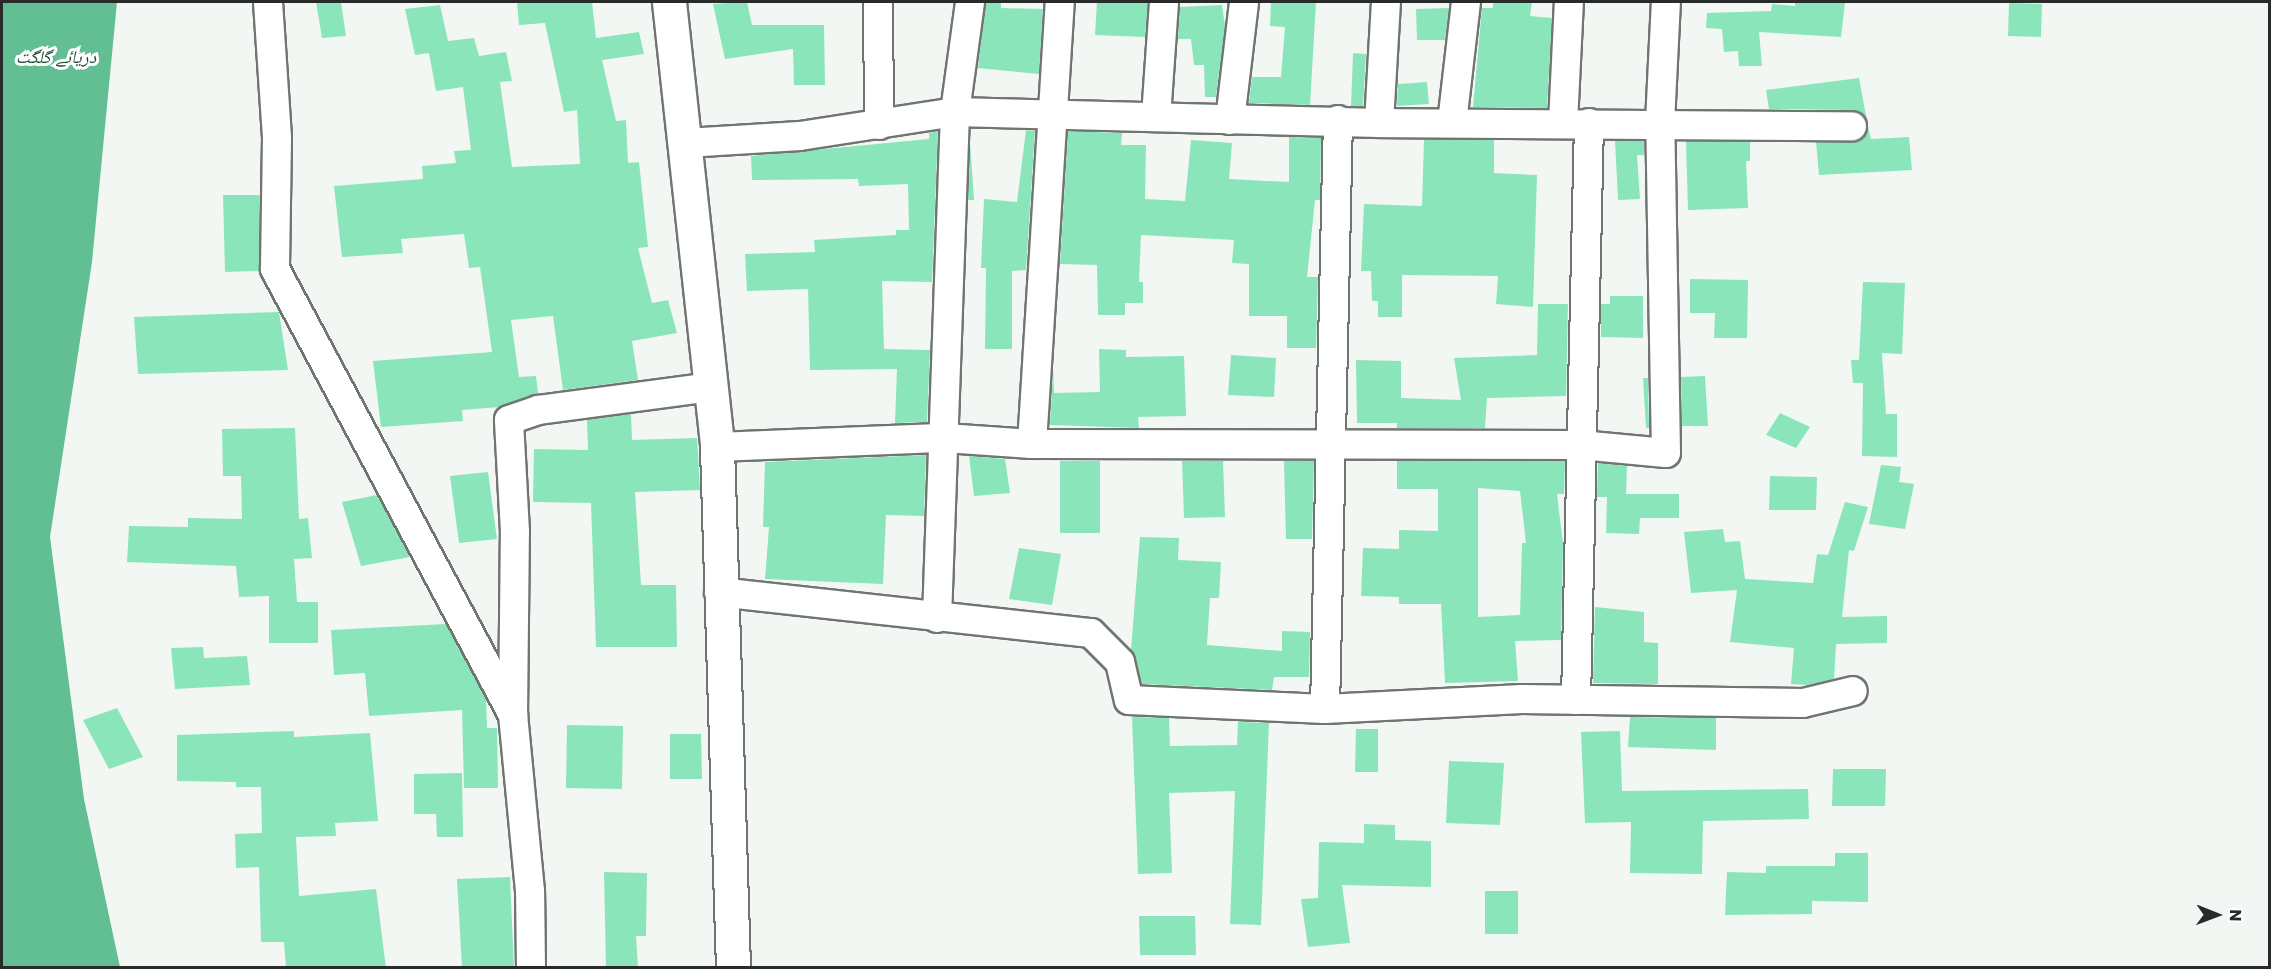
<!DOCTYPE html>
<meta charset="utf-8">
<style>
body{margin:0}
#map{position:relative;width:2271px;height:969px;overflow:hidden;background:#f2f7f4;font-family:Poppins,"Noto Naskh Arabic",sans-serif}
div>[style]{position:absolute}
[style*='--x']{left:calc(var(--x)*1px);top:calc(var(--y)*1px);width:calc(var(--w)*1px);rotate:calc(var(--a)*1deg)}
.water>*{inset:0;background:#62be93}
.building>*{inset:0;background:#8ae6ba}
.roads{filter:drop-shadow(2px 0 #707572) drop-shadow(-2px 0 #707572) drop-shadow(0 2px #707572) drop-shadow(0 -2px #707572)}
.street>*{height:28px;margin:-14px;padding:0 14px;transform-origin:14px;border-radius:14px;background:#fff}
.primary>*{height:33px;margin:-16.5px;padding:0 16.5px;transform-origin:16.5px;border-radius:16.5px;background:#fff}
span{translate:-50% -50%;white-space:nowrap;text-align:center;line-height:1.15;-webkit-text-stroke:6px #fff;paint-order:stroke}
.water-label{font-size:18px;color:#214936;font-style:italic}
.frame{position:absolute;inset:0;border:3px solid #292b2a;pointer-events:none}
.north{position:absolute;left:2187px;top:885px;width:60px;height:60px;-webkit-text-stroke:4px #fff;paint-order:stroke;rotate:91deg;font-size:16px;font-weight:700;line-height:24px;text-align:center;color:#292b2a}
.north::after{content:'';display:block;margin:auto;width:21px;height:27px;background:#292b2a;clip-path:polygon(50% 0,100% 100%,50% 72%,0 100%)}
</style>
<div id="map">
<div class="water">
<i style="clip-path:polygon(2px 2px,117px 2px,92px 262px,50px 537px,84px 799px,120px 967px,2px 967px)"></i>
</div>
<div class="building">
<i style="clip-path:polygon(316px 2px,341px 2px,346px 36px,322px 38px)"></i>
<i style="clip-path:polygon(517px 2px,592px 2px,596px 38px,639px 32px,644px 54px,602px 60px,616px 121px,626px 120px,628px 163px,639px 162px,648px 247px,638px 248px,652px 303px,668px 300px,677px 333px,632px 341px,638px 380px,563px 390px,553px 316px,511px 320px,519px 377px,536px 376px,538px 393px,500px 407px,462px 410px,463px 421px,381px 427px,373px 361px,492px 352px,480px 267px,469px 268px,464px 234px,401px 239px,403px 253px,342px 257px,334px 186px,423px 179px,422px 166px,456px 163px,454px 151px,471px 150px,463px 87px,436px 91px,429px 53px,415px 55px,405px 9px,440px 5px,448px 41px,474px 38px,479px 56px,506px 52px,512px 81px,500px 82px,512px 167px,580px 164px,577px 110px,564px 112px,545px 23px,519px 25px)"></i>
<i style="clip-path:polygon(747px 2px,752px 25px,824px 25px,825px 85px,794px 85px,793px 49px,725px 59px,713px 4px)"></i>
<i style="clip-path:polygon(986px 2px,1001px 2px,1001px 8px,1043px 9px,1039px 74px,978px 68px)"></i>
<i style="clip-path:polygon(1097px 2px,1148px 2px,1145px 37px,1095px 35px)"></i>
<i style="clip-path:polygon(1271px 2px,1316px 2px,1310px 105px,1249px 103px,1252px 77px,1281px 77px,1285px 27px,1270px 26px)"></i>
<i style="clip-path:polygon(1493px 2px,1532px 2px,1530px 16px,1552px 18px,1547px 108px,1473px 107px,1482px 8px,1493px 8px)"></i>
<i style="clip-path:polygon(1795px 2px,1845px 2px,1841px 37px,1759px 32px,1762px 66px,1739px 66px,1738px 51px,1724px 52px,1722px 29px,1706px 28px,1707px 13px,1771px 11px,1772px 4px,1795px 6px)"></i>
<i style="clip-path:polygon(2009px 3px,2042px 4px,2041px 37px,2008px 36px)"></i>
<i style="clip-path:polygon(1222px 5px,1225px 26px,1216px 97px,1205px 97px,1204px 65px,1194px 65px,1191px 39px,1178px 39px,1180px 7px)"></i>
<i style="clip-path:polygon(1449px 8px,1445px 40px,1417px 40px,1416px 9px)"></i>
<i style="clip-path:polygon(1353px 53px,1366px 54px,1363px 106px,1351px 106px)"></i>
<i style="clip-path:polygon(1859px 78px,1867px 121px,1861px 112px,1852px 110px,1769px 109px,1766px 90px)"></i>
<i style="clip-path:polygon(1427px 82px,1429px 104px,1397px 106px,1398px 84px)"></i>
<i style="clip-path:polygon(1868px 127px,1871px 139px,1909px 137px,1912px 170px,1819px 175px,1816px 142px,1860px 141px)"></i>
<i style="clip-path:polygon(1026px 130px,1035px 131px,1026px 270px,1012px 271px,1012px 349px,985px 349px,986px 268px,981px 268px,984px 199px,1017px 202px)"></i>
<i style="clip-path:polygon(938px 131px,932px 282px,882px 281px,884px 349px,930px 350px,927px 422px,895px 423px,897px 369px,810px 370px,808px 289px,747px 291px,745px 254px,815px 252px,814px 240px,896px 235px,896px 230px,909px 230px,908px 184px,859px 186px,858px 179px,752px 180px,751px 156px,929px 139px,929px 133px)"></i>
<i style="clip-path:polygon(1068px 131px,1122px 133px,1121px 145px,1146px 145px,1145px 199px,1185px 201px,1191px 140px,1232px 143px,1229px 179px,1289px 182px,1289px 137px,1321px 138px,1320px 200px,1315px 200px,1307px 277px,1318px 277px,1316px 348px,1287px 348px,1287px 316px,1249px 316px,1249px 264px,1232px 263px,1234px 240px,1141px 235px,1139px 282px,1143px 282px,1143px 303px,1125px 303px,1125px 315px,1098px 315px,1097px 265px,1060px 264px)"></i>
<i style="clip-path:polygon(1424px 140px,1494px 140px,1494px 173px,1537px 175px,1533px 307px,1496px 304px,1498px 276px,1402px 275px,1402px 317px,1378px 317px,1378px 301px,1372px 301px,1371px 271px,1361px 271px,1364px 204px,1422px 206px)"></i>
<i style="clip-path:polygon(1615px 141px,1644px 141px,1644px 155px,1637px 155px,1640px 199px,1618px 200px)"></i>
<i style="clip-path:polygon(1686px 141px,1750px 142px,1750px 161px,1746px 161px,1748px 208px,1688px 210px)"></i>
<i style="clip-path:polygon(970px 142px,974px 200px,968px 200px)"></i>
<i style="clip-path:polygon(223px 195px,260px 195px,259px 271px,225px 272px)"></i>
<i style="clip-path:polygon(1690px 279px,1748px 280px,1747px 338px,1714px 338px,1715px 313px,1690px 313px)"></i>
<i style="clip-path:polygon(1863px 282px,1905px 283px,1902px 354px,1882px 353px,1886px 414px,1897px 414px,1897px 457px,1862px 456px,1863px 383px,1853px 383px,1851px 360px,1859px 360px)"></i>
<i style="clip-path:polygon(1610px 296px,1643px 296px,1643px 338px,1601px 337px,1601px 304px,1610px 304px)"></i>
<i style="clip-path:polygon(1538px 304px,1568px 304px,1566px 396px,1487px 398px,1485px 428px,1397px 428px,1397px 423px,1357px 423px,1356px 360px,1401px 361px,1401px 398px,1461px 400px,1454px 358px,1537px 355px)"></i>
<i style="clip-path:polygon(279px 312px,288px 370px,138px 374px,134px 317px)"></i>
<i style="clip-path:polygon(1099px 349px,1126px 350px,1126px 357px,1184px 356px,1186px 416px,1138px 417px,1139px 428px,1050px 425px,1053px 368px,1054px 393px,1100px 392px)"></i>
<i style="clip-path:polygon(1231px 355px,1276px 358px,1274px 397px,1228px 395px)"></i>
<i style="clip-path:polygon(1705px 376px,1708px 426px,1682px 426px,1681px 377px)"></i>
<i style="clip-path:polygon(1643px 378px,1648px 378px,1649px 428px,1646px 428px)"></i>
<i style="clip-path:polygon(1780px 413px,1810px 427px,1796px 448px,1766px 435px)"></i>
<i style="clip-path:polygon(631px 414px,632px 440px,697px 438px,700px 490px,635px 492px,641px 585px,676px 585px,677px 647px,596px 647px,591px 503px,533px 502px,534px 449px,588px 450px,587px 420px)"></i>
<i style="clip-path:polygon(295px 428px,299px 519px,308px 518px,312px 558px,294px 559px,297px 602px,318px 602px,318px 643px,269px 643px,269px 596px,239px 597px,236px 566px,127px 562px,129px 526px,188px 527px,188px 518px,242px 519px,241px 476px,223px 476px,222px 429px)"></i>
<i style="clip-path:polygon(926px 455px,924px 516px,886px 515px,883px 584px,765px 579px,769px 527px,763px 527px,765px 462px)"></i>
<i style="clip-path:polygon(969px 456px,1005px 459px,1010px 493px,974px 496px)"></i>
<i style="clip-path:polygon(1060px 461px,1100px 461px,1100px 533px,1060px 533px)"></i>
<i style="clip-path:polygon(1182px 461px,1223px 461px,1225px 517px,1184px 518px)"></i>
<i style="clip-path:polygon(1284px 461px,1314px 461px,1312px 539px,1286px 539px)"></i>
<i style="clip-path:polygon(evenodd,1397px 461px,1565px 461px,1564px 494px,1557px 494px,1563px 544px,1561px 640px,1515px 641px,1518px 681px,1445px 683px,1441px 604px,1399px 604px,1399px 597px,1361px 596px,1363px 548px,1399px 549px,1399px 530px,1438px 531px,1438px 489px,1397px 489px,1397px 461px,1478px 488px,1520px 491px,1526px 543px,1522px 543px,1520px 615px,1478px 617px,1478px 488px)"></i>
<i style="clip-path:polygon(1598px 463px,1627px 466px,1626px 494px,1679px 494px,1679px 518px,1640px 518px,1639px 534px,1606px 533px,1607px 497px,1597px 497px)"></i>
<i style="clip-path:polygon(1881px 465px,1901px 467px,1899px 482px,1914px 484px,1905px 529px,1869px 524px)"></i>
<i style="clip-path:polygon(488px 472px,497px 539px,459px 543px,450px 476px)"></i>
<i style="clip-path:polygon(1770px 476px,1817px 477px,1816px 510px,1769px 510px)"></i>
<i style="clip-path:polygon(377px 495px,410px 557px,361px 566px,342px 502px)"></i>
<i style="clip-path:polygon(1845px 502px,1868px 507px,1854px 551px,1849px 550px,1842px 617px,1887px 616px,1887px 643px,1836px 644px,1834px 679px,1808px 685px,1791px 684px,1794px 648px,1730px 642px,1737px 590px,1691px 593px,1684px 532px,1723px 529px,1725px 542px,1740px 541px,1745px 579px,1813px 583px,1817px 554px,1828px 555px)"></i>
<i style="clip-path:polygon(1140px 537px,1179px 538px,1178px 560px,1221px 562px,1219px 598px,1210px 598px,1207px 645px,1282px 651px,1282px 631px,1310px 632px,1309px 677px,1274px 677px,1272px 690px,1142px 684px,1131px 650px)"></i>
<i style="clip-path:polygon(1019px 548px,1061px 554px,1052px 605px,1009px 599px)"></i>
<i style="clip-path:polygon(1595px 607px,1644px 612px,1644px 642px,1658px 643px,1658px 684px,1593px 683px)"></i>
<i style="clip-path:polygon(446px 624px,486px 699px,487px 728px,497px 728px,498px 788px,464px 788px,462px 710px,369px 716px,365px 673px,334px 675px,331px 630px)"></i>
<i style="clip-path:polygon(203px 647px,204px 658px,247px 656px,250px 685px,175px 689px,171px 648px)"></i>
<i style="clip-path:polygon(117px 708px,143px 757px,109px 769px,83px 720px)"></i>
<i style="clip-path:polygon(1132px 717px,1169px 718px,1170px 746px,1237px 745px,1238px 722px,1269px 723px,1261px 925px,1230px 924px,1235px 791px,1169px 793px,1172px 873px,1138px 874px)"></i>
<i style="clip-path:polygon(1630px 717px,1716px 718px,1716px 750px,1628px 747px)"></i>
<i style="clip-path:polygon(567px 725px,623px 726px,622px 789px,566px 788px)"></i>
<i style="clip-path:polygon(1356px 729px,1378px 729px,1378px 772px,1355px 772px)"></i>
<i style="clip-path:polygon(294px 731px,294px 737px,370px 733px,378px 821px,335px 823px,336px 836px,296px 837px,299px 896px,376px 889px,386px 968px,286px 968px,284px 942px,261px 942px,259px 867px,236px 868px,235px 834px,262px 833px,261px 787px,236px 787px,236px 782px,177px 781px,177px 735px)"></i>
<i style="clip-path:polygon(1620px 731px,1622px 791px,1808px 789px,1809px 819px,1703px 821px,1702px 874px,1630px 873px,1631px 822px,1585px 823px,1581px 732px)"></i>
<i style="clip-path:polygon(670px 734px,701px 734px,702px 779px,670px 779px)"></i>
<i style="clip-path:polygon(1449px 761px,1504px 763px,1500px 825px,1446px 823px)"></i>
<i style="clip-path:polygon(1833px 769px,1886px 769px,1885px 806px,1832px 806px)"></i>
<i style="clip-path:polygon(462px 773px,463px 837px,437px 837px,436px 814px,414px 814px,414px 774px)"></i>
<i style="clip-path:polygon(1364px 824px,1395px 825px,1395px 840px,1431px 841px,1431px 887px,1342px 885px,1350px 943px,1308px 947px,1301px 899px,1318px 898px,1319px 842px,1364px 843px)"></i>
<i style="clip-path:polygon(1835px 853px,1868px 853px,1868px 902px,1812px 901px,1812px 914px,1725px 915px,1727px 872px,1766px 873px,1766px 866px,1835px 866px)"></i>
<i style="clip-path:polygon(604px 872px,647px 873px,646px 936px,636px 936px,638px 968px,606px 968px)"></i>
<i style="clip-path:polygon(510px 877px,514px 968px,462px 968px,457px 879px)"></i>
<i style="clip-path:polygon(1485px 891px,1518px 891px,1518px 934px,1485px 934px)"></i>
<i style="clip-path:polygon(1139px 916px,1195px 916px,1196px 955px,1140px 955px)"></i>
</div>
<div class="roads">
<div class="street">
<i style="--x:268;--y:2;--w:137;--a:86.2"></i>
<i style="--x:277;--y:139;--w:130;--a:90.9"></i>
<i style="--x:275;--y:269;--w:506;--a:61.91"></i>
<i style="--x:878;--y:2;--w:123;--a:89.5"></i>
<i style="--x:1156;--y:117;--w:115;--a:-86"></i>
<i style="--x:1230;--y:120;--w:119;--a:-83.2"></i>
<i style="--x:1379;--y:123;--w:121;--a:-86.7"></i>
<i style="--x:1452;--y:123;--w:122;--a:-83.4"></i>
<i style="--x:1563;--y:123;--w:121;--a:-87.2"></i>
<i style="--x:686;--y:143;--w:114;--a:-3.5"></i>
<i style="--x:800;--y:136;--w:157;--a:-8.8"></i>
<i style="--x:955;--y:112;--w:424;--a:1.5"></i>
<i style="--x:1379;--y:123;--w:473;--a:0.4"></i>
<i style="--x:1032;--y:444;--w:443;--a:-86.4"></i>
<i style="--x:717;--y:447;--w:228;--a:-2.3"></i>
<i style="--x:945;--y:438;--w:87;--a:3.9"></i>
<i style="--x:1032;--y:444;--w:548;--a:0.1"></i>
<i style="--x:1580;--y:445;--w:86;--a:5.3"></i>
<i style="--x:1666;--y:453;--w:330;--a:-91"></i>
<i style="--x:1660;--y:123;--w:121;--a:-87.2"></i>
<i style="--x:719;--y:592;--w:374;--a:6.3"></i>
<i style="--x:1091;--y:633;--w:41;--a:45"></i>
<i style="--x:1120;--y:662;--w:39;--a:77"></i>
<i style="--x:1129;--y:700;--w:196;--a:2.6"></i>
<i style="--x:1325;--y:709;--w:197;--a:-2.9"></i>
<i style="--x:1522;--y:699;--w:281;--a:0.8"></i>
<i style="--x:1803;--y:703;--w:51;--a:-13.5"></i>
<i style="--x:937;--y:618;--w:506;--a:-87.96"></i>
<i style="--x:955;--y:112;--w:111;--a:-82.2"></i>
<i style="--x:1576;--y:700;--w:577;--a:-88.71"></i>
<i style="--x:1325;--y:709;--w:589;--a:-88.74"></i>
<i style="--x:531;--y:968;--w:77;--a:-90.7"></i>
<i style="--x:530;--y:891;--w:177;--a:-95.5"></i>
<i style="--x:513;--y:715;--w:183;--a:-89.4"></i>
<i style="--x:515;--y:532;--w:112;--a:-93.1"></i>
<i style="--x:509;--y:420;--w:31;--a:-19"></i>
<i style="--x:538;--y:410;--w:175;--a:-7.6"></i>
</div>
<div class="primary">
<i style="--x:669;--y:2;--w:448;--a:83.8"></i>
<i style="--x:717;--y:447;--w:521;--a:88.24"></i>
</div>
</div>
<div class="water-label">
<span style="left:56px;top:57px">دریائے گلگت</span>
</div>
<div class="frame"></div>
<div class="north">N</div>
</div>
